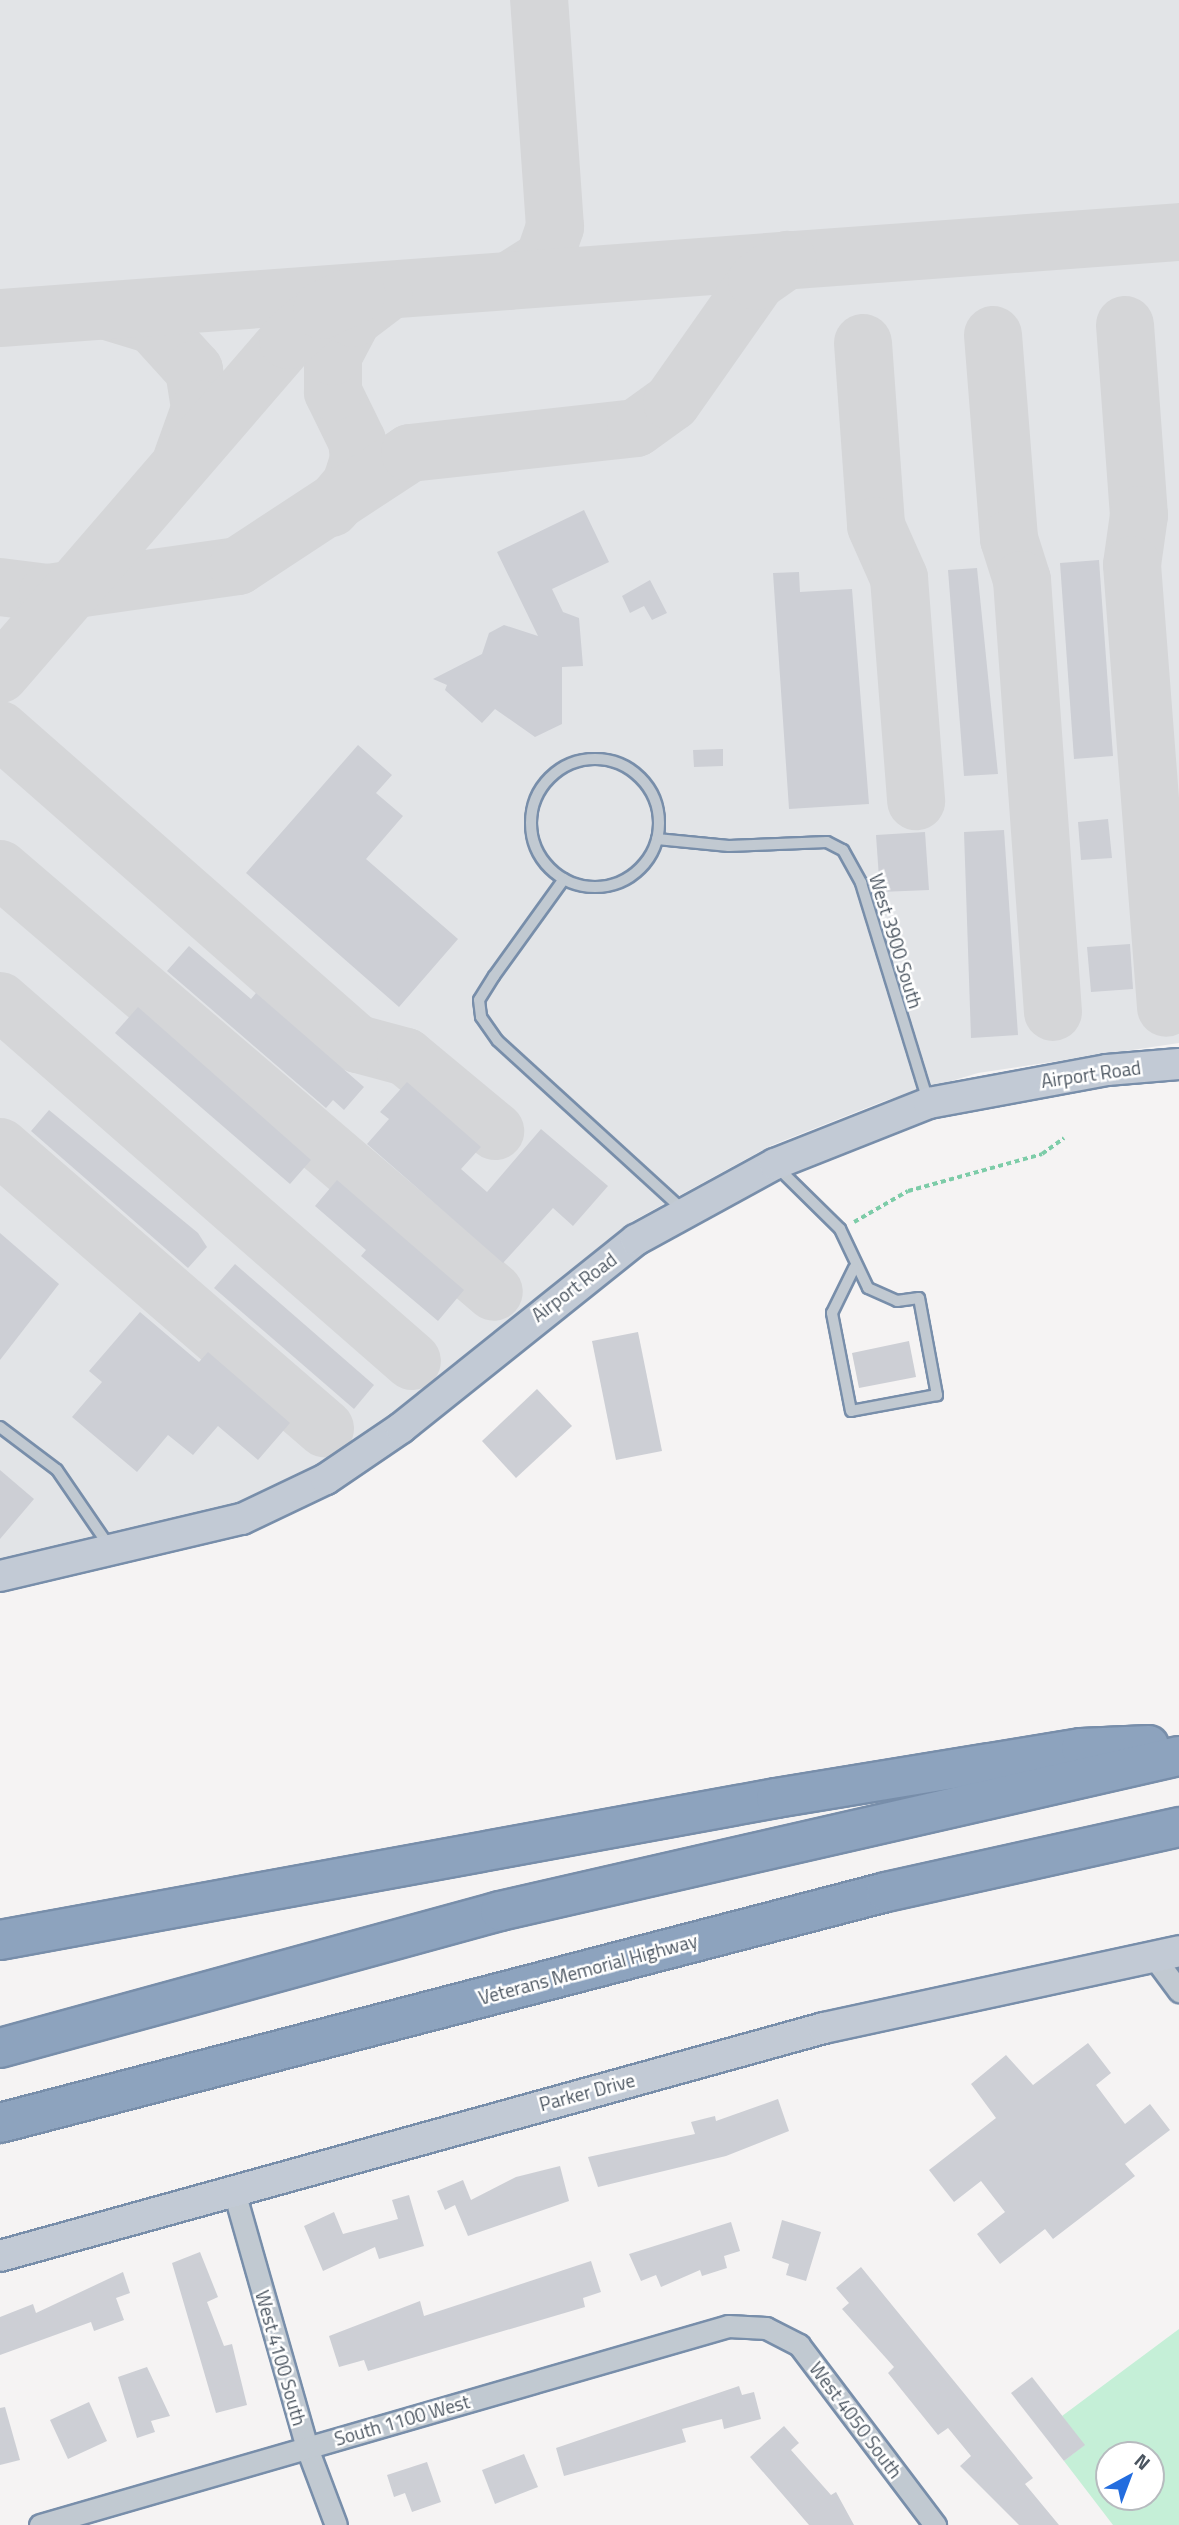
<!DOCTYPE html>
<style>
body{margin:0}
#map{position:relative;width:1179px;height:2525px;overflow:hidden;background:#f5f3f3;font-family:"Titillium Web",sans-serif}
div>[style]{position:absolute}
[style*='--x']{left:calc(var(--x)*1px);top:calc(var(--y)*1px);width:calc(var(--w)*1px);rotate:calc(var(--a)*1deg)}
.airport>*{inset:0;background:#e2e4e7}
.green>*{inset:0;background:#c5efd7}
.taxiway>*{height:58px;margin:-29px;padding:0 29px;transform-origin:29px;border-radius:29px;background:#d5d6d8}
.building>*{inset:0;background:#cdcfd5}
.path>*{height:3.5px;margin-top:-1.75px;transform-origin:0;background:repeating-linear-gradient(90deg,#7dcca8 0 5px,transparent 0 8.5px)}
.roads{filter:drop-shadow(2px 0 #788eaa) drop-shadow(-2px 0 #788eaa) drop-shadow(0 2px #788eaa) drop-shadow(0 -2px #788eaa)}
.lane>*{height:10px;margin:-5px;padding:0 5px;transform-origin:5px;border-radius:5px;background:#c1c9d1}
.lane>.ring{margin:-5px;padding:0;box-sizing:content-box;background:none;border:10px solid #c1c9d1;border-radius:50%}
.street>*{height:21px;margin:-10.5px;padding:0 10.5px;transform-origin:10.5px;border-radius:10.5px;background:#c1c9d1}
.secondary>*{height:30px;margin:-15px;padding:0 15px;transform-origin:15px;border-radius:15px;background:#c2cad5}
.highway>*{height:38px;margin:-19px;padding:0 19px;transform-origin:19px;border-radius:19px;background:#8da3be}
span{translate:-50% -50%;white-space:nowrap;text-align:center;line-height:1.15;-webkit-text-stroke:5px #fff;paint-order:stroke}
.street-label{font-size:19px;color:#4b5560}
.north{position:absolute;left:1095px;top:2441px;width:70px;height:70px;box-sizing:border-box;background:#fff;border:2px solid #b7bbbf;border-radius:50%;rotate:41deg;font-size:19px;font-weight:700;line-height:28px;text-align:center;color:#4b5560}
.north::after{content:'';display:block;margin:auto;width:24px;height:32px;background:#236ddf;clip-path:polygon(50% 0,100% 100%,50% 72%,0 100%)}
</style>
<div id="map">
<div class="airport">
<i style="clip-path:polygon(0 0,1179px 0,1179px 1043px,978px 1073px,884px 1101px,770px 1146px,631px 1222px,406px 1407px,327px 1463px,226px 1510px,0 1564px)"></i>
</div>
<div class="green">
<i style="clip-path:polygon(evenodd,1179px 2329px,1179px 2525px,1113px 2525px,1064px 2461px,1084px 2445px,1062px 2416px,1179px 2329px,1109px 2455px,1151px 2455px,1151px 2497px,1109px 2497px,1109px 2455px)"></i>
</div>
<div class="taxiway">
<i style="--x:509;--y:281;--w:41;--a:-32.2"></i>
<i style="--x:544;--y:259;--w:34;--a:-71"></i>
<i style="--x:555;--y:227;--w:228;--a:-94"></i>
<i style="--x:107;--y:311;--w:48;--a:16.9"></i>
<i style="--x:153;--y:325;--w:61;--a:47.7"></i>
<i style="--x:194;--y:370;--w:39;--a:81"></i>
<i style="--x:200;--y:409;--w:53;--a:109.8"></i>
<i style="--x:0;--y:318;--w:1182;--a:-4.17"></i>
<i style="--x:1125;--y:325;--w:191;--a:85.8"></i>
<i style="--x:1139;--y:515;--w:50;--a:98"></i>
<i style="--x:1132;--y:565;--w:444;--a:85.6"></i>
<i style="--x:993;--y:335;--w:205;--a:85.5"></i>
<i style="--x:1009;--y:539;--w:43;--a:72.4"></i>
<i style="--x:1022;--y:580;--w:433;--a:85.9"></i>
<i style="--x:863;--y:343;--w:183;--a:85.9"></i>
<i style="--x:876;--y:526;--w:57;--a:66.1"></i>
<i style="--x:899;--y:578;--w:224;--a:85.6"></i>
<i style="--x:331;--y:508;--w:31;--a:-50"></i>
<i style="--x:351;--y:484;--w:26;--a:-72"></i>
<i style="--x:359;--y:459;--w:18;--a:-96"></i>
<i style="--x:357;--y:441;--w:55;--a:-116.1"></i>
<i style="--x:333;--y:392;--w:36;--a:-90"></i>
<i style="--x:333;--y:356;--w:43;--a:-62.2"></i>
<i style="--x:353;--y:318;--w:38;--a:-37"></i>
<i style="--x:0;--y:587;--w:48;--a:7.1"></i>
<i style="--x:48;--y:593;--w:192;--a:-8.1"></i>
<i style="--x:238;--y:566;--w:206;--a:-33.3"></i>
<i style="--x:410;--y:453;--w:227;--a:-6.3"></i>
<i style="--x:636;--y:428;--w:44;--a:-35.8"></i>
<i style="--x:672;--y:402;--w:148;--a:-54.9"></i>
<i style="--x:757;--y:281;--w:37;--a:-35"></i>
<i style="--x:0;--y:674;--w:441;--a:-49.2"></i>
<i style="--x:288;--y:340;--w:45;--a:-41.4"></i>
<i style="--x:322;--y:310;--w:38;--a:-25"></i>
<i style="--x:0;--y:730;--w:476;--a:41.3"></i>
<i style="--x:358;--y:1044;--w:50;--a:15.2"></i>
<i style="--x:406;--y:1057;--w:116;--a:39.7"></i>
<i style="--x:0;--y:869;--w:650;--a:40.57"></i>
<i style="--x:0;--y:1001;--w:547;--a:41.15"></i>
<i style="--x:0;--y:1147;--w:430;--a:40.9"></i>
</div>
<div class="building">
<i style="clip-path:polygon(584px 510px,609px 562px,552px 589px,563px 612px,579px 618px,583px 666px,562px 667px,562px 724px,535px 737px,495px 709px,482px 723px,445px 690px,447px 685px,433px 679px,482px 654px,489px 633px,504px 625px,538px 636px,497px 552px)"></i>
<i style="clip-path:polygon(1099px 560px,1113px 756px,1074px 759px,1060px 563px)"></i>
<i style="clip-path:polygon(977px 568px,998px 774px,964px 776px,948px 570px)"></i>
<i style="clip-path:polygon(799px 572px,800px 592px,852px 589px,869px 804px,789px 809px,773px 573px)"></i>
<i style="clip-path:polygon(650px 580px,667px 613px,652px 620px,644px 606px,630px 613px,622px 596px)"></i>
<i style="clip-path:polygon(358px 745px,392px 775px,376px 793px,403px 816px,366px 859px,458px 939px,399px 1007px,246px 873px)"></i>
<i style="clip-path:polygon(723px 749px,723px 766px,694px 767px,693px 750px)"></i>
<i style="clip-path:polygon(1108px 819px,1112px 858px,1081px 860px,1078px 822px)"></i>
<i style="clip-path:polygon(1004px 830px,1018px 1035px,971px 1038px,964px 832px)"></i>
<i style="clip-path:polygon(925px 832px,929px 890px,880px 892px,876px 835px)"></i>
<i style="clip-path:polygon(1130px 944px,1133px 989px,1091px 992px,1087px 947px)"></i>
<i style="clip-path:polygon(189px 946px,251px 999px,256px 993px,364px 1087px,344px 1110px,333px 1100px,326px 1108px,167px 971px)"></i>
<i style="clip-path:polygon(138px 1007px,311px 1160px,290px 1184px,115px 1033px)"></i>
<i style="clip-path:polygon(407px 1082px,481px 1147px,461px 1169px,487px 1192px,541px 1129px,608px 1186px,573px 1226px,553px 1208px,503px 1263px,367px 1144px,389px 1119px,380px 1112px)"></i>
<i style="clip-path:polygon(49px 1110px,198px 1233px,207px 1247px,188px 1268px,31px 1131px)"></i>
<i style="clip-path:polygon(337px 1180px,464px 1290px,438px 1321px,361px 1256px,366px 1250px,315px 1206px)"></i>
<i style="clip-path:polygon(0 1233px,59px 1284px,0 1360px)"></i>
<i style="clip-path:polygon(235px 1264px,374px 1385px,354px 1409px,214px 1288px)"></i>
<i style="clip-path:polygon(140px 1312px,199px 1362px,208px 1352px,290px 1423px,258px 1460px,218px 1426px,193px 1455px,168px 1435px,137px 1472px,72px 1417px,102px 1382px,89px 1371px)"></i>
<i style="clip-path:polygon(638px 1332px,662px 1451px,616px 1460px,592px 1341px)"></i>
<i style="clip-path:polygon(909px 1341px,916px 1377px,859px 1388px,852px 1353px)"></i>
<i style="clip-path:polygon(537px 1389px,572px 1426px,516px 1478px,482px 1441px)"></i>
<i style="clip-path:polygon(0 1470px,34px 1499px,0 1539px)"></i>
<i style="clip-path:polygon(1088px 2043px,1111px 2073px,1096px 2085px,1125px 2124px,1150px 2104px,1170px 2130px,1125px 2164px,1135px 2176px,1053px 2239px,1045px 2229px,1000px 2264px,977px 2234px,1005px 2212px,981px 2181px,954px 2202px,929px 2170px,996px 2118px,971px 2084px,1006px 2055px,1033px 2085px)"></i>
<i style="clip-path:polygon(778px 2099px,789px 2131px,726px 2156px,598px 2187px,588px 2157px,695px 2134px,691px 2122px,715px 2116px,716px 2121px)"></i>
<i style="clip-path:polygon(560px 2166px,569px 2201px,468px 2236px,455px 2205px,445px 2210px,437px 2191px,463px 2180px,471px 2200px,516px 2177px)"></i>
<i style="clip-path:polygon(409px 2195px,424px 2246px,379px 2259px,375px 2247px,323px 2271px,304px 2226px,334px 2212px,343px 2234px,398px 2219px,392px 2200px)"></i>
<i style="clip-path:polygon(782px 2220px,821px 2232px,806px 2281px,786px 2275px,789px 2264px,772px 2258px)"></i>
<i style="clip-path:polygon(731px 2222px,740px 2251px,724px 2256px,727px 2268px,702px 2276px,700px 2270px,661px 2287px,656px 2275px,641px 2281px,629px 2254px)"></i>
<i style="clip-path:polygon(200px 2252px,218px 2297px,207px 2302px,224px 2346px,232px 2344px,247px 2405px,216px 2413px,172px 2263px)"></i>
<i style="clip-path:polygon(591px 2261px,601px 2292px,583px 2298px,585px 2307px,368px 2371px,364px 2360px,339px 2367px,329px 2336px,420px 2301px,424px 2316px)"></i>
<i style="clip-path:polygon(861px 2267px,1033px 2478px,1025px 2484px,1059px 2525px,1019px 2525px,960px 2466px,971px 2456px,948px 2428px,938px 2435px,888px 2373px,894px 2367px,842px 2309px,849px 2303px,836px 2288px)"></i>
<i style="clip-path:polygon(123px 2272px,130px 2293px,116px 2298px,124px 2320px,94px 2331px,91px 2322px,0 2355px,0 2317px,33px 2304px,36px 2313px)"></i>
<i style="clip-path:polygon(147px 2367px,170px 2416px,151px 2421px,155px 2432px,137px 2438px,118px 2377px)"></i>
<i style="clip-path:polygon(1032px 2377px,1085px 2445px,1064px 2461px,1011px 2393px)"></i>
<i style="clip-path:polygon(739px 2386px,742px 2395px,754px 2392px,761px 2419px,724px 2429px,722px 2419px,682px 2429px,686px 2442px,564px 2476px,556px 2448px)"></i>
<i style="clip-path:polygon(89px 2402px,107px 2441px,68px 2459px,50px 2420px)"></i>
<i style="clip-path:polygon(5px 2407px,20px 2460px,0 2465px,0 2408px)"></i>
<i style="clip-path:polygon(784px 2426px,799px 2443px,791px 2450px,831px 2495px,836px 2492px,854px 2525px,809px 2525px,750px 2457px)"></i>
<i style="clip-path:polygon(524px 2454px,538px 2487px,495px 2504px,482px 2470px)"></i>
<i style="clip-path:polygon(427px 2462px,441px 2502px,412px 2512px,405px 2493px,394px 2497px,387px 2475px)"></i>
</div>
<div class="path">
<i style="--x:854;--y:1222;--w:62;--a:-29.9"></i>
<i style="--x:908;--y:1191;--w:139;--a:-15.4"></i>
<i style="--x:1042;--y:1154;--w:27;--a:-36"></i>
</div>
<div class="roads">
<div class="lane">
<i class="ring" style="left:531px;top:759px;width:118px;height:118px"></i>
<i style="--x:657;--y:839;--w:72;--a:5.6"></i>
<i style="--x:729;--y:846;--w:98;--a:-2.3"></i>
<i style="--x:827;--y:842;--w:18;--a:27"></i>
<i style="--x:843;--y:850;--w:38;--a:61"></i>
<i style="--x:861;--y:883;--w:228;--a:72.9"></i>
<i style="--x:564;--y:879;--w:120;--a:125.8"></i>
<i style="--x:494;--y:976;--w:28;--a:122"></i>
<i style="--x:479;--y:1000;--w:17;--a:83"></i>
<i style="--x:481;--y:1017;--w:29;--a:55"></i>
<i style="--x:498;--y:1041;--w:251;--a:42.4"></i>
<i style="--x:776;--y:1166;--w:90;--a:44.5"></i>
<i style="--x:840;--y:1229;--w:65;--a:64.6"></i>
<i style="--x:868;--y:1288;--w:32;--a:24"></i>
<i style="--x:897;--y:1301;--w:22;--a:-8"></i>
<i style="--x:919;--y:1298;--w:99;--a:79.5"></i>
<i style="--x:937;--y:1395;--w:87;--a:169.5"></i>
<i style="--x:851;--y:1411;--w:100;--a:-101"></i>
<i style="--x:832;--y:1313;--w:50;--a:-63.9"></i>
<i style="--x:0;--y:1427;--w:71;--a:37"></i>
<i style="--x:57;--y:1470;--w:96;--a:55.6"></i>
</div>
<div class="street">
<i style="--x:1153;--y:1956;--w:44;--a:53.4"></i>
<i style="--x:233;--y:2188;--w:270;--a:74.1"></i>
<i style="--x:307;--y:2448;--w:82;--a:69.4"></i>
<i style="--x:40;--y:2525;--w:716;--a:-16.13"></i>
<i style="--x:728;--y:2326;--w:38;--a:3"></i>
<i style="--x:766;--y:2328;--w:37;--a:27"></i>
<i style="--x:799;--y:2345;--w:226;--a:52.9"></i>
</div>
<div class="secondary">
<i style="--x:0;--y:1576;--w:249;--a:-13.3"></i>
<i style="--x:242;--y:1519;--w:93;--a:-25.5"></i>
<i style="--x:326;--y:1479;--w:91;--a:-34.2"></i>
<i style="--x:401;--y:1428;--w:301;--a:-38.7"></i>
<i style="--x:636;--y:1240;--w:158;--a:-28.7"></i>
<i style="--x:775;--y:1164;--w:166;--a:-21.6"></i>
<i style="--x:929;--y:1103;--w:181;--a:-10.5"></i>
<i style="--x:1107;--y:1070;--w:72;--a:-4.8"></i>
<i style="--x:0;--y:2256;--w:855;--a:-15.47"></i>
<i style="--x:824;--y:2028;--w:363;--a:-12.2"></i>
</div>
<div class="highway">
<i style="--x:0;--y:1940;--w:789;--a:-10.37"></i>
<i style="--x:776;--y:1798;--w:309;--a:-9.3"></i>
<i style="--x:1081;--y:1748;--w:68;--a:-2.5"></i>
<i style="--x:0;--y:2048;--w:518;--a:-15.32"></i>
<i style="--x:500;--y:1911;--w:696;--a:-12.86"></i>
<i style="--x:0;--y:2123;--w:916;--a:-14.61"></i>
<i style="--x:886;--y:1892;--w:300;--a:-12.5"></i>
</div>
</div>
<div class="street-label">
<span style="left:896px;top:941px;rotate:73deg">West 3900 South</span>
<span style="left:1091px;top:1074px;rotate:-8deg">Airport Road</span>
<span style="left:574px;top:1287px;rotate:-37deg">Airport Road</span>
<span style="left:588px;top:1969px;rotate:-15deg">Veterans Memorial Highway</span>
<span style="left:587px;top:2092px;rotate:-15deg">Parker Drive</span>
<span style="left:281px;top:2358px;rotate:74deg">West 4100 South</span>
<span style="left:402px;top:2420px;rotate:-16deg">South 1100 West</span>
<span style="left:856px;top:2420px;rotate:53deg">West 4050 South</span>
</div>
<div class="north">N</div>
</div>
